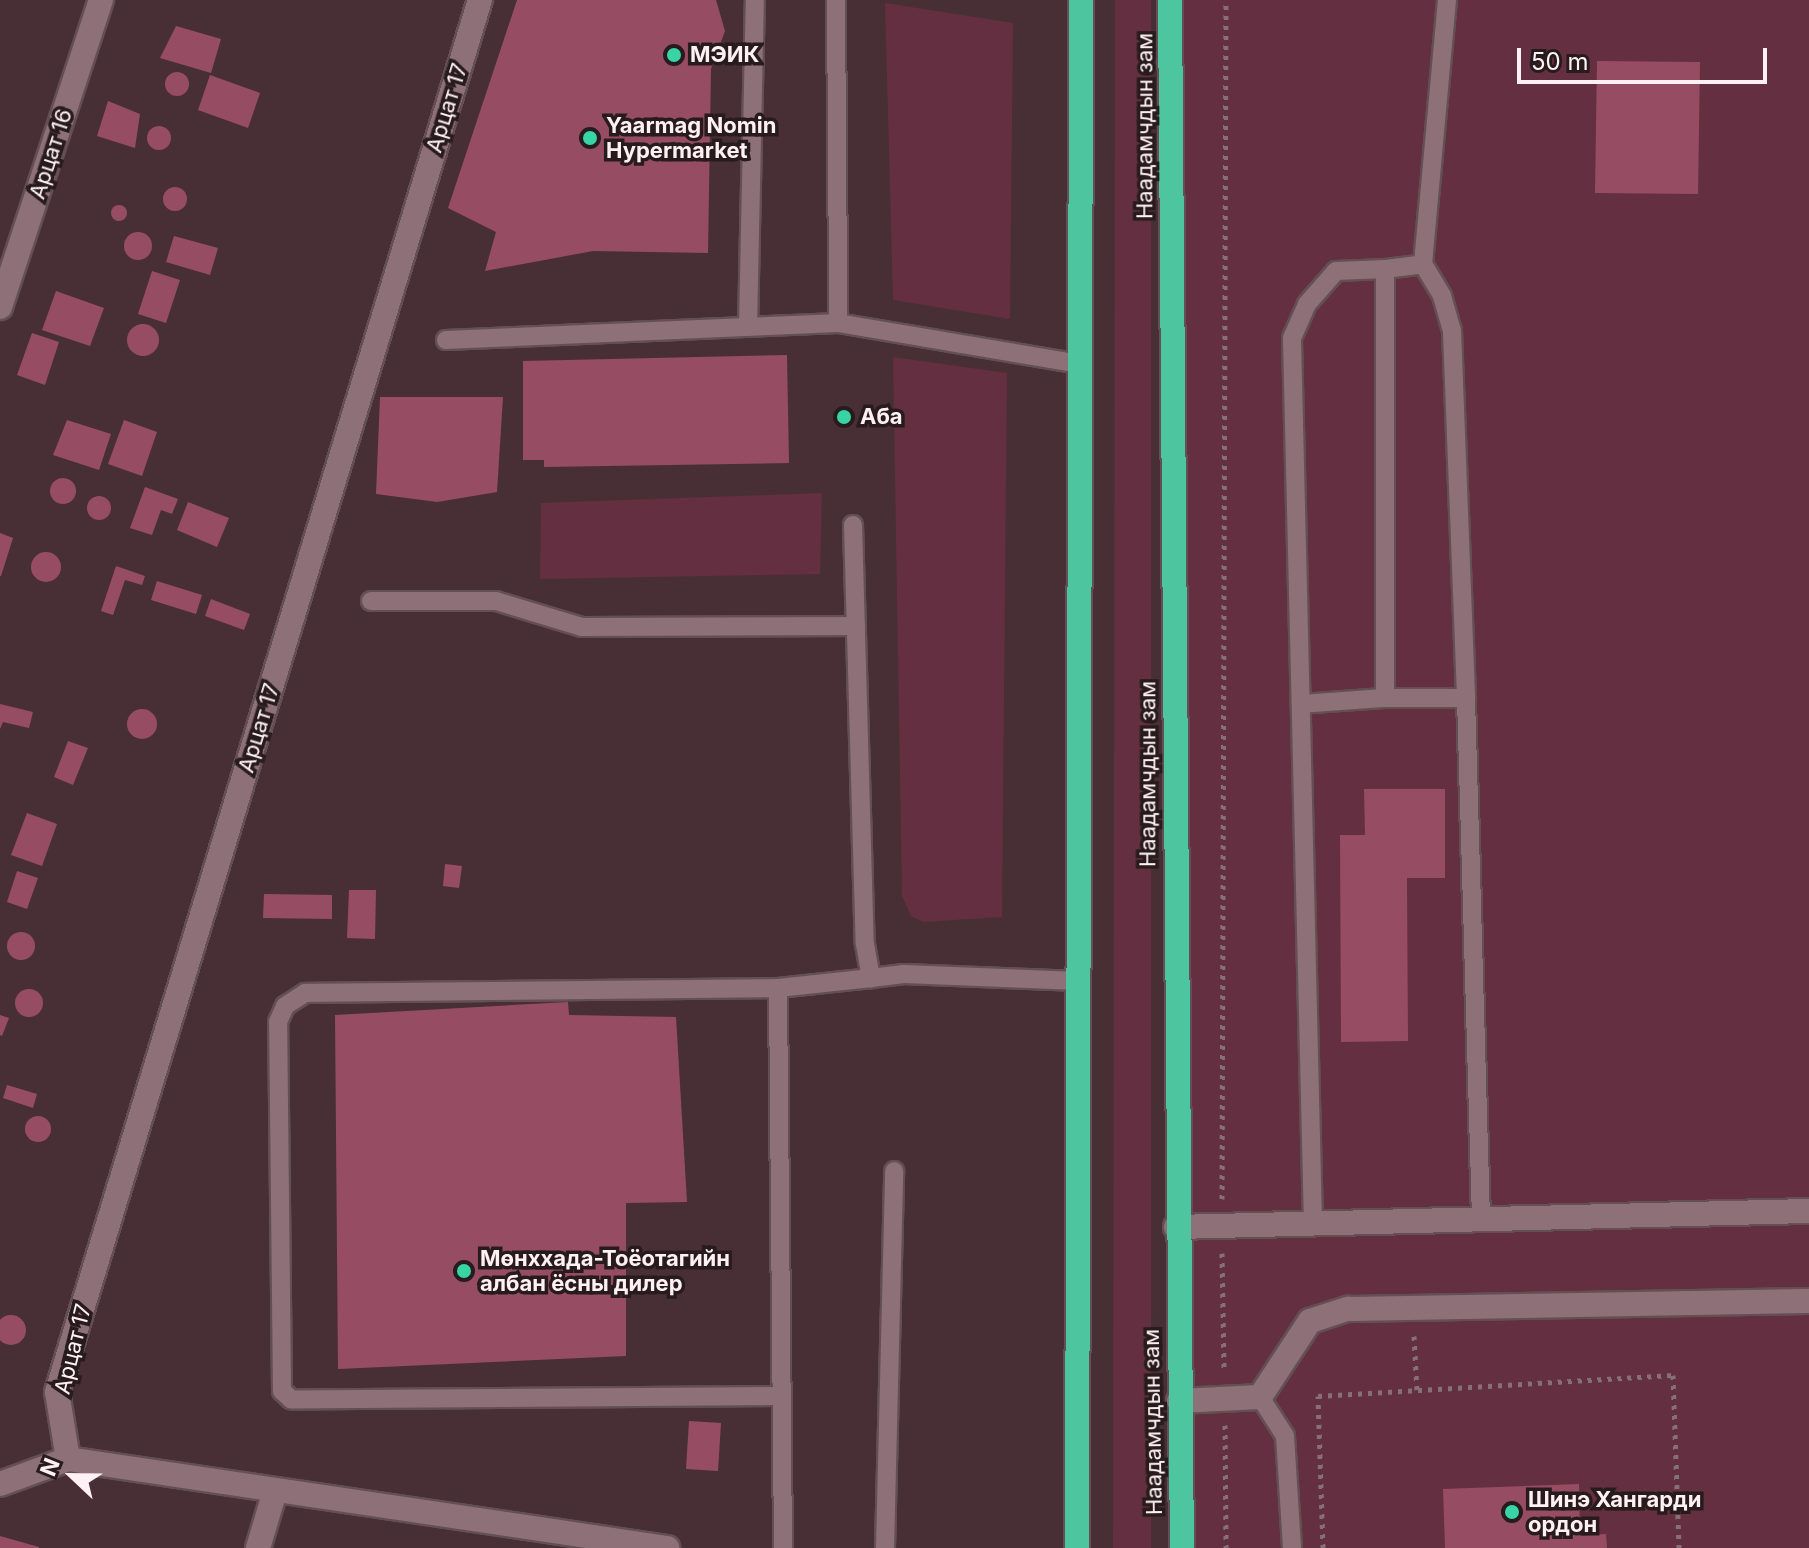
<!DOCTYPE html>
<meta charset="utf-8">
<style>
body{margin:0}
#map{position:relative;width:1809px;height:1548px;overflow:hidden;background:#482f36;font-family:Inter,sans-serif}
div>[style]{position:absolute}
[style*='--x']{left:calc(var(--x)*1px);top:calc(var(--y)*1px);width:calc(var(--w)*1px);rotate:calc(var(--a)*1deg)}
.green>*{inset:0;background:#642f40}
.building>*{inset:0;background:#964d64}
.round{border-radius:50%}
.path>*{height:5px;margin-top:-2.5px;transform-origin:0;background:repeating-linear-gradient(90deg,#857076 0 4px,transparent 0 10px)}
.roads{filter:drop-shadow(2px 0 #634f55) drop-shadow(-2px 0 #634f55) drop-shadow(0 2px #634f55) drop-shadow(0 -2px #634f55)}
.lane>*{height:18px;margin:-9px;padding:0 9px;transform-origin:9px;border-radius:9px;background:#8e7178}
.street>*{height:24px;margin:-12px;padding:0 12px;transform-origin:12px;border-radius:12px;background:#8e7178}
.highway>*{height:24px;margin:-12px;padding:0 12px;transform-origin:12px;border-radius:12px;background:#4dc59e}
.dots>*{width:22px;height:22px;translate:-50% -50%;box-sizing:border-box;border:4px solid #271b1e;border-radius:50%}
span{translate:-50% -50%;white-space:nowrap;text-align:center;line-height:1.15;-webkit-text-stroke:7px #271b1e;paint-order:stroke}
.poi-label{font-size:22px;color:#fef0f4;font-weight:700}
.left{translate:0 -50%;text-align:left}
.street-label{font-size:22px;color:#fef0f4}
.north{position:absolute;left:32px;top:1436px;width:80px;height:80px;-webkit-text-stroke:6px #271b1e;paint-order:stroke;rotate:292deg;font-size:22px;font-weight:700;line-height:32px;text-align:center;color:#fef0f4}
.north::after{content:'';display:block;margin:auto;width:28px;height:36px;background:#fef0f4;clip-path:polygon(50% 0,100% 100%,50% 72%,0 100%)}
.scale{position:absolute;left:1517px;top:48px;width:250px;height:36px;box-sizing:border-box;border:4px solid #fef0f4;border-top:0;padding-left:10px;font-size:24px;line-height:28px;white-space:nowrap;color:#fef0f4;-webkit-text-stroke:6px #271b1e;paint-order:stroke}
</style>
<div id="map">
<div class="green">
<i style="clip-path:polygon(1115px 0,1151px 0,1151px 1548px,1113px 1548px)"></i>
<i style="clip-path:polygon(1166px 0,1809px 0,1809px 1548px,1192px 1548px)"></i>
<i style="clip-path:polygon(885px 3px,1013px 23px,1010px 319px,893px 300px)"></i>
<i style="clip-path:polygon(893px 357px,1007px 373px,1002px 917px,923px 922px,911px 916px,902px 896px)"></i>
<i style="clip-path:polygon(822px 493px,820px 574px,540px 579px,541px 503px)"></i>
</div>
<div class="building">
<i style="clip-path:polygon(517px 0,716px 0,725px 31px,711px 69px,708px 253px,593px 251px,485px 271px,496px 232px,448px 208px)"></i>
<i style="clip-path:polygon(176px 26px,221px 39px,211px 73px,160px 58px)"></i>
<i style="clip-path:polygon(1597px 61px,1700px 62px,1698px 194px,1595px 193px)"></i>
<i class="round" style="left:165px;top:72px;width:24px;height:24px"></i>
<i style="clip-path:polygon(210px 75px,260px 93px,248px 128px,198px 110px)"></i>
<i style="clip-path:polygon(108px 101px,140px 114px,135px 148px,97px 136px)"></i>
<i class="round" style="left:147px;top:126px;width:24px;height:24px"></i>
<i class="round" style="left:163px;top:187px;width:24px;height:24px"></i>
<i class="round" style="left:111px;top:205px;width:16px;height:16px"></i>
<i class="round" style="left:124px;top:232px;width:28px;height:28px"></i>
<i style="clip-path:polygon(174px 236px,218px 248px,210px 275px,166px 262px)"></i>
<i style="clip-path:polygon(152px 271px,180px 280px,166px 323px,138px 314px)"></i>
<i style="clip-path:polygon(56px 291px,104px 308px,90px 346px,42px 330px)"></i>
<i class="round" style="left:127px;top:324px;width:32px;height:32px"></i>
<i style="clip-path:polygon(32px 333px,59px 342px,45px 385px,17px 375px)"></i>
<i style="clip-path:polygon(787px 355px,789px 463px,544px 467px,544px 460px,523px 460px,523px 361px)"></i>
<i style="clip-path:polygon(380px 397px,503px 397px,497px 492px,437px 502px,376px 494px)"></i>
<i style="clip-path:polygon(67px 420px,111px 434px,99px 470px,53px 455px)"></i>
<i style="clip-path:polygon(124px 420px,157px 432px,142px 476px,108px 464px)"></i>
<i class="round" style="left:50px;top:478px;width:26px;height:26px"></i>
<i style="clip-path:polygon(145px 487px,178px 499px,172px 514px,161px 510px,152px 535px,130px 528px)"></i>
<i class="round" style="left:87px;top:496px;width:24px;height:24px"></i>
<i style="clip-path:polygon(188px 502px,229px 518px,217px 547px,177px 530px)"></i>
<i style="clip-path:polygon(0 533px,13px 538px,1px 576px,0 576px)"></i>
<i class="round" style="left:31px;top:552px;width:30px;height:30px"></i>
<i style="clip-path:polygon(116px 566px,145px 576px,142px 585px,125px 580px,113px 615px,101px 611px)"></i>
<i style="clip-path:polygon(157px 581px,202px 595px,196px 614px,151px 600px)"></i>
<i style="clip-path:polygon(211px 599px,250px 614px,244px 630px,205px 616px)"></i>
<i style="clip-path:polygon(0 704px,33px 712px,29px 728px,3px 722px,0 729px)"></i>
<i class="round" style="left:127px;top:709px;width:30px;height:30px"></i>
<i style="clip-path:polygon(68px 741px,88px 748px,73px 785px,54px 777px)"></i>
<i style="clip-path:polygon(1364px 789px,1445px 789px,1445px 878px,1407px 878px,1408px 1041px,1341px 1042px,1340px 835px,1365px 835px)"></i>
<i style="clip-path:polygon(27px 813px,57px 824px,42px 866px,11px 855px)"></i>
<i style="clip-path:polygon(445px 864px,462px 866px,459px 888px,443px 886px)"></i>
<i style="clip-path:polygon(17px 871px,38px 878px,27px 909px,7px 902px)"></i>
<i style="clip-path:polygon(349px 890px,376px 890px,375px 939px,347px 938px)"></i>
<i style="clip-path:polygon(264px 894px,332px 895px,332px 919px,263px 918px)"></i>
<i class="round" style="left:7px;top:932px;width:28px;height:28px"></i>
<i class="round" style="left:15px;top:989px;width:28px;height:28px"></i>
<i style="clip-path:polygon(568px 1002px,569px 1015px,676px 1017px,687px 1202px,626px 1203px,626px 1356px,338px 1369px,335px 1015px)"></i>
<i style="clip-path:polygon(0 1015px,9px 1018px,2px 1036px,0 1035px)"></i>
<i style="clip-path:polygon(7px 1085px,37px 1094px,33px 1108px,3px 1098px)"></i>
<i class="round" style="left:25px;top:1116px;width:26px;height:26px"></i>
<i class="round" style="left:-4px;top:1315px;width:30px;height:30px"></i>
<i style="clip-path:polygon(689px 1421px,721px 1423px,718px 1471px,686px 1469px)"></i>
<i style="clip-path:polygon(1579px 1484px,1580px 1536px,1606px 1534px,1607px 1548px,1445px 1548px,1443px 1489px)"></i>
<i style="clip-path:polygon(0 1536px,39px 1547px,39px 1548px,0 1548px)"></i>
</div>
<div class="path">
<i style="--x:1222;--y:1199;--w:1199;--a:-89.81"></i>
<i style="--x:1222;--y:1253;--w:118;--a:89"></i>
<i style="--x:1414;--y:1336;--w:55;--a:86.9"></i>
<i style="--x:1225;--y:1425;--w:123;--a:89.5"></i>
<i style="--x:1323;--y:1548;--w:152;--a:-91.9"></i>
<i style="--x:1318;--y:1396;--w:356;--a:-3.4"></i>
<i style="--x:1673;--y:1375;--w:173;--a:88"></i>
</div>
<div class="roads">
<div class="lane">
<i style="--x:836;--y:0;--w:323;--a:89.6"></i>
<i style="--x:1447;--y:0;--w:265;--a:95.2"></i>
<i style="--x:1423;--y:264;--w:37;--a:59"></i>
<i style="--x:1442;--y:296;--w:36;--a:74"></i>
<i style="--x:1452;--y:331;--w:367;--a:87.8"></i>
<i style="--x:1385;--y:269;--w:38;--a:-7"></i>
<i style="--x:748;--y:327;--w:327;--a:-88.8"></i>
<i style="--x:446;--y:340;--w:392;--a:-2.5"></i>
<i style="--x:838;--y:323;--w:246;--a:9.6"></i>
<i style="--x:853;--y:525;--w:419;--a:88.4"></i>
<i style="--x:865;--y:944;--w:35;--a:80"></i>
<i style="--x:871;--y:978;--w:33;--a:-7"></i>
<i style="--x:904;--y:974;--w:174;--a:2.3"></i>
<i style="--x:371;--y:601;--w:125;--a:0"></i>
<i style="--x:496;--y:601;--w:90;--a:16.8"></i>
<i style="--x:582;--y:627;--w:274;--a:-0.2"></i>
<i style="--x:1301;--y:704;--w:84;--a:-4.1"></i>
<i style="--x:778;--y:988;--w:94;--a:-6.1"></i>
<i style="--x:1313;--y:1224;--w:886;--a:-91.36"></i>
<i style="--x:1292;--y:338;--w:37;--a:-66"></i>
<i style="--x:1307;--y:304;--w:44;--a:-48.7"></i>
<i style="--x:1336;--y:271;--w:49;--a:-2.3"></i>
<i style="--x:1385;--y:269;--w:429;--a:90"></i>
<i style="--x:1385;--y:698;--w:81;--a:0"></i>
<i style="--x:1466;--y:698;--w:521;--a:88.35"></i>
<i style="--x:779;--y:1396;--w:488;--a:179.6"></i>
<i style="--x:291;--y:1399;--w:12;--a:-138"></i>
<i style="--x:282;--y:1391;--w:369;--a:-90.6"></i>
<i style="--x:278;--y:1022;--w:17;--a:-66"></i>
<i style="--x:285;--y:1006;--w:24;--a:-33"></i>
<i style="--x:305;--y:993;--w:473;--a:-0.6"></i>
<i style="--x:778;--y:988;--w:560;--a:89.49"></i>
<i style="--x:1260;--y:1397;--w:46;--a:57.3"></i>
<i style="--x:1285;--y:1436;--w:112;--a:86.4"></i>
<i style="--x:885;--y:1548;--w:377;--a:-88.6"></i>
</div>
<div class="street">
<i style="--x:0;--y:307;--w:323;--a:-71.8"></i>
<i style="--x:1176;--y:1227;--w:633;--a:-1.45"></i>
<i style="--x:1179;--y:1401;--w:81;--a:-2.8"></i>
<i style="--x:1260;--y:1397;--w:91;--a:-56.7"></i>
<i style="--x:1310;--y:1321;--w:40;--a:-18"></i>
<i style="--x:1348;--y:1309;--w:461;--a:-1"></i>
<i style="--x:68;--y:1459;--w:68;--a:-99.3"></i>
<i style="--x:57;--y:1392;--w:1455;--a:-73.1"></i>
<i style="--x:0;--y:1484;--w:72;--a:-20.2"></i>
<i style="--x:68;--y:1459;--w:606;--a:8.45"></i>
<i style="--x:258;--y:1548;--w:59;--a:-73.4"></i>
</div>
<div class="highway">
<i style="--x:1170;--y:0;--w:1548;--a:89.56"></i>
<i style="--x:1077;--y:1548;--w:1548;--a:-89.85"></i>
</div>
</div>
<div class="dots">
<i style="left:674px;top:55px;background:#38d4a6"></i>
<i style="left:590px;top:138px;background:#38d4a6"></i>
<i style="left:844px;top:417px;background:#38d4a6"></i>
<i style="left:464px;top:1271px;background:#38d4a6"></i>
<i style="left:1512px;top:1512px;background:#38d4a6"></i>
</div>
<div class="poi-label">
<span class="left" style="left:690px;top:55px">МЭИК</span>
<span class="left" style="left:606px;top:138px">Yaarmag Nomin<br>Hypermarket</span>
<span class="left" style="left:860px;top:417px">Аба</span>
<span class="left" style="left:480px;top:1271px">Мөнххада-Тоёотагийн<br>албан ёсны дилер</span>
<span class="left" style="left:1528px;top:1512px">Шинэ Хангарди<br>ордон</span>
</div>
<div class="street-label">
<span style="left:447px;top:108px;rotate:-73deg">Арцат 17</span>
<span style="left:1145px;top:126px;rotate:-90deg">Наадамчдын зам</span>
<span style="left:51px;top:154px;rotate:-72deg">Арцат 16</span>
<span style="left:259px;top:728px;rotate:-73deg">Арцат 17</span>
<span style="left:1148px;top:774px;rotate:-90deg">Наадамчдын зам</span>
<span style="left:73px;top:1349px;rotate:-76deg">Арцат 17</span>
<span style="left:1153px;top:1422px;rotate:-91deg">Наадамчдын зам</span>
</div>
<div class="north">N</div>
<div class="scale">50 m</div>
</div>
